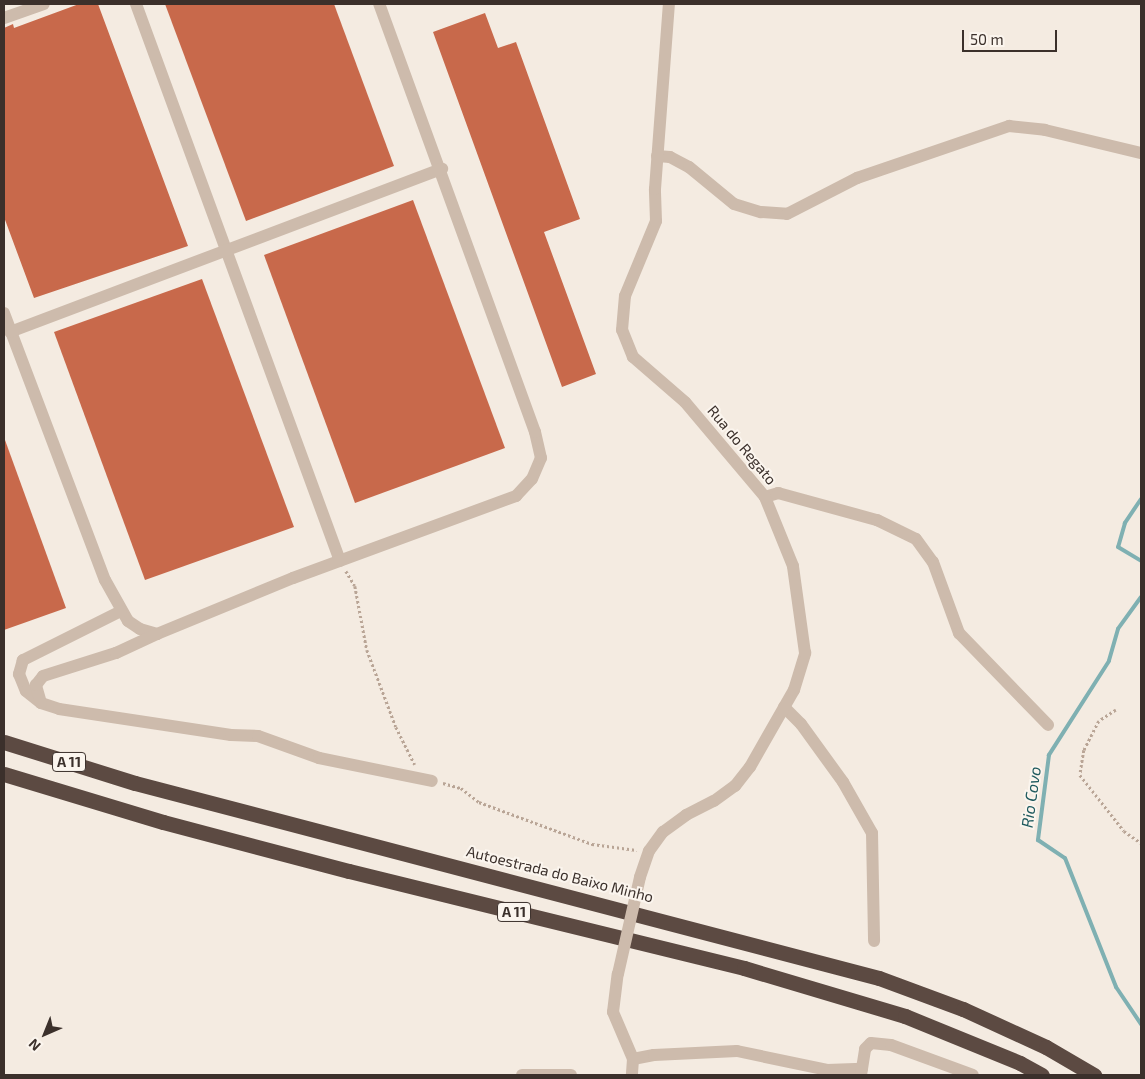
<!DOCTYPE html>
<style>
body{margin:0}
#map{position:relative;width:1145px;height:1079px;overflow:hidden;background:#f4ebe1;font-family:"Exo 2",sans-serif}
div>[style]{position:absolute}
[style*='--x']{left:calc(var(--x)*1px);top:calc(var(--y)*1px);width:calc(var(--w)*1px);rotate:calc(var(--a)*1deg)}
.stream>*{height:4px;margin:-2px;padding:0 2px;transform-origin:2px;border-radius:2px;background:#7fb0b2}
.building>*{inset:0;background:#c8694b}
.path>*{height:2.5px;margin-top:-1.25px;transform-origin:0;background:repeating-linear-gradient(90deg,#b9a596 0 2.5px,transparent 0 5px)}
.minor>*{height:12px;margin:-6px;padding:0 6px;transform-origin:6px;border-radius:6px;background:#cdbbac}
.highway>*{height:15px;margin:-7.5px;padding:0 7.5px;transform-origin:7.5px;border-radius:7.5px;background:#5c4a42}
.minor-bridge>*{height:12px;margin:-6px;padding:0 6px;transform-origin:6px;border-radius:6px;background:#cdbbac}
span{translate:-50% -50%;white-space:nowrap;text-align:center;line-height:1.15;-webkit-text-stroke:4px #fbf5ee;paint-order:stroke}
.shield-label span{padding:1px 4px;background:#fbf5ee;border:1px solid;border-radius:4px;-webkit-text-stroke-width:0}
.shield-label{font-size:14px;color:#3b302b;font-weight:700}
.street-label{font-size:15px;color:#3b302b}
.water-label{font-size:16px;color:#1f5a5e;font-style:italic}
.frame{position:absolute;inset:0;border:5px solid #3b302b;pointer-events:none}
.north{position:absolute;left:20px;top:1009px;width:50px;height:50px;-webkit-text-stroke:4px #fbf5ee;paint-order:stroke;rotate:224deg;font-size:14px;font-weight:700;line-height:20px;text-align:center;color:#3b302b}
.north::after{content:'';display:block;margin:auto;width:18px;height:22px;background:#3b302b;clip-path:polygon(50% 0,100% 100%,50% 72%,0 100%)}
.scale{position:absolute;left:962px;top:30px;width:95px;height:22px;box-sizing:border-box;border:2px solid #3b302b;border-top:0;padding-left:6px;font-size:15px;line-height:18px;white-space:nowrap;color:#3b302b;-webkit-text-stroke:4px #fbf5ee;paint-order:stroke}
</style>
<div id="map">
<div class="stream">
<i style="--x:1141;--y:499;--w:29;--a:124"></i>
<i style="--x:1125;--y:523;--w:25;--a:106"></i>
<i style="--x:1118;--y:547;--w:27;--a:31"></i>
<i style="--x:1141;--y:597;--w:39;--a:126"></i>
<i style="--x:1118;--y:629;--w:33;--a:106"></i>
<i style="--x:1109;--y:661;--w:112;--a:122.6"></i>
<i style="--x:1049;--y:755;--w:86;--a:97.4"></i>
<i style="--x:1038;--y:840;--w:32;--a:34"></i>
<i style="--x:1065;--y:858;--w:139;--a:68.4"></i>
<i style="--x:1116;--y:987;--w:45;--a:56"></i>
</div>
<div class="building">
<i style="clip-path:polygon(79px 4px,98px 4px,188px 246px,34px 298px,4px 217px,4px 28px,13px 24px,14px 28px)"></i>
<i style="clip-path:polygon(165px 4px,334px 4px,394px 166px,246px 221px)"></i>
<i style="clip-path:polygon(485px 13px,498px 48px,516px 42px,580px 219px,544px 232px,596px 374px,562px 387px,433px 32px)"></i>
<i style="clip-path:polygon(413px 200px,505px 448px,355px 503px,264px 255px)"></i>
<i style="clip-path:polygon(202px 279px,294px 527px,145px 580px,54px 332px)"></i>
<i style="clip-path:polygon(5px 440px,66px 608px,4px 630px,4px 441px)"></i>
</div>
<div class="path">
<i style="--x:346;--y:571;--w:17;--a:59"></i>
<i style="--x:355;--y:586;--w:65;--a:79.4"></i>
<i style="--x:367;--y:650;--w:82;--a:69.4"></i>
<i style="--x:396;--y:727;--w:42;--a:63.4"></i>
<i style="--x:1116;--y:710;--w:20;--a:147"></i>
<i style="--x:1099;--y:721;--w:33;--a:117"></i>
<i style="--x:1084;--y:750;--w:25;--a:99"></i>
<i style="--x:1080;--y:775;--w:71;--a:51.8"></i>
<i style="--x:1124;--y:831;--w:21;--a:35"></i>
<i style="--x:443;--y:783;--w:19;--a:16"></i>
<i style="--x:461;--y:788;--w:23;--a:38"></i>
<i style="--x:479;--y:802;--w:121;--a:20.4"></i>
<i style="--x:592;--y:844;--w:45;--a:7.6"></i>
</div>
<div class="minor">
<i style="--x:136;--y:4;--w:593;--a:69.88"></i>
<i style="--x:4;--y:18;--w:42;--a:-19.3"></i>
<i style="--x:657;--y:156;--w:13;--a:4"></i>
<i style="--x:670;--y:157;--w:21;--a:28"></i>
<i style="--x:689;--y:167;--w:58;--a:39.4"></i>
<i style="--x:734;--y:204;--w:28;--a:17"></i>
<i style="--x:761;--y:212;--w:26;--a:4"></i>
<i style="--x:787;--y:214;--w:79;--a:-27.2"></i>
<i style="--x:857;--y:178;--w:161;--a:-18.9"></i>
<i style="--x:1009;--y:126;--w:36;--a:6"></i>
<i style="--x:1045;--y:130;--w:99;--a:13.5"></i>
<i style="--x:4;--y:313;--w:285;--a:69.3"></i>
<i style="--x:105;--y:580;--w:47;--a:60.7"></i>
<i style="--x:128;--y:621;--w:14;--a:34"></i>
<i style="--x:140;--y:629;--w:18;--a:16"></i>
<i style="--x:157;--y:634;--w:147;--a:-22.4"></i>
<i style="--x:293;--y:578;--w:238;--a:-20.2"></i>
<i style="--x:516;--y:496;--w:23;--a:-47"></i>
<i style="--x:532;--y:479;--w:23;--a:-67"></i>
<i style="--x:541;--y:458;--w:27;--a:-103"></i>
<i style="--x:535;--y:432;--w:456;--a:-110"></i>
<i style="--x:10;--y:332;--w:462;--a:-20.7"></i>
<i style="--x:765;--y:497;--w:14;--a:-17"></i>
<i style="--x:778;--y:493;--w:103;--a:15.3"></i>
<i style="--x:877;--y:520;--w:43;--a:26"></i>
<i style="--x:916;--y:539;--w:29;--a:54"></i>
<i style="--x:933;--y:562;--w:76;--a:69.9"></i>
<i style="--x:959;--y:633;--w:128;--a:45.9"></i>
<i style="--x:121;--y:611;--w:110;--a:153.4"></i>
<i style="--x:23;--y:660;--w:15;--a:106"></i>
<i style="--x:19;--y:674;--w:18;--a:68"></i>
<i style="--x:26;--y:691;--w:19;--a:39"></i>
<i style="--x:41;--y:703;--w:19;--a:18"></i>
<i style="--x:59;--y:709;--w:174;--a:8.6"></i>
<i style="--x:231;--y:735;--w:27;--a:2"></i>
<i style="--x:258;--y:736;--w:65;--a:19.8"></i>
<i style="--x:319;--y:758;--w:115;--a:11.5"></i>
<i style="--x:41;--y:703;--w:19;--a:-106"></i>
<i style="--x:36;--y:685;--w:11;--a:-52"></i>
<i style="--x:43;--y:676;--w:77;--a:-17.5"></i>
<i style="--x:116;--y:653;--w:45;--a:-24.9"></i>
<i style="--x:784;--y:707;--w:24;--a:45"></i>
<i style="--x:801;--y:724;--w:72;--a:54.1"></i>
<i style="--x:843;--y:782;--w:59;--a:60.4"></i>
<i style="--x:872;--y:833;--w:108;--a:88.9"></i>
<i style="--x:640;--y:877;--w:28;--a:-71"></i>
<i style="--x:649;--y:851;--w:24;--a:-54"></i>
<i style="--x:663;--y:832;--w:29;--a:-36"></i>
<i style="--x:686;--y:815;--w:31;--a:-27"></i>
<i style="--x:714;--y:801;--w:26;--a:-36"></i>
<i style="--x:735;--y:786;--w:24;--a:-52"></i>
<i style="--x:750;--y:767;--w:89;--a:-60.3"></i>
<i style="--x:794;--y:690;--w:39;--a:-73"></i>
<i style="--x:805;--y:653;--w:88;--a:-97.9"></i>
<i style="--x:793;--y:566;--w:74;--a:-112.1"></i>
<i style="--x:765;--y:497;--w:124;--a:-130.1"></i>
<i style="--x:685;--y:402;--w:69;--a:-139.1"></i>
<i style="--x:633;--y:357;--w:29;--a:-112"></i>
<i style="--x:622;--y:330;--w:34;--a:-85"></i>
<i style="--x:625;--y:296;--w:81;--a:-67.5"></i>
<i style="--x:656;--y:221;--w:32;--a:-92"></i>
<i style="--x:655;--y:189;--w:186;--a:-85.7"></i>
<i style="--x:613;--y:1012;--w:51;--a:66.9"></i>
<i style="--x:633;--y:1059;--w:16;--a:94"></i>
<i style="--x:633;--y:1059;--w:21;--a:-11"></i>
<i style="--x:654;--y:1055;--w:83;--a:-2.8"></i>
<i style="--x:737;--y:1051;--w:92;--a:11.9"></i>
<i style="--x:827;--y:1070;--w:35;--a:-2"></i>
<i style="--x:522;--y:1075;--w:49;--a:0"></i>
<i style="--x:861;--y:1075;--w:26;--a:-81"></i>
<i style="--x:865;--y:1049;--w:8;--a:-45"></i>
<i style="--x:871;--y:1043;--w:20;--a:6"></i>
<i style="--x:891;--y:1045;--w:87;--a:20.1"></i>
</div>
<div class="highway">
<i style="--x:4;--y:742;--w:137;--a:17.4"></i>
<i style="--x:135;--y:783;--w:769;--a:14.69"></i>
<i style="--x:879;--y:978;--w:90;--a:20.3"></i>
<i style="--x:963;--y:1009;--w:91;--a:24.6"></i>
<i style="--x:1046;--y:1047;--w:56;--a:30.3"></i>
<i style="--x:4;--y:774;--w:166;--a:16.8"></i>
<i style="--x:163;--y:822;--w:192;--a:14.8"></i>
<i style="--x:349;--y:871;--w:407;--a:13.8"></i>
<i style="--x:744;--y:968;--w:168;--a:16.6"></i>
<i style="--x:905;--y:1016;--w:124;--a:22.2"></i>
<i style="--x:1020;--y:1063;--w:25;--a:29"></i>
</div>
<div class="minor-bridge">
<i style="--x:613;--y:1012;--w:38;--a:-83"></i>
<i style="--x:618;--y:974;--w:99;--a:-77.2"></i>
</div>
<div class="shield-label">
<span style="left:69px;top:762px">A 11</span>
<span style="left:514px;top:912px">A 11</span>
</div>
<div class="street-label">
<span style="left:742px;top:445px;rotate:50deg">Rua do Regato</span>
<span style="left:560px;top:874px;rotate:14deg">Autoestrada do Baixo Minho</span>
</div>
<div class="water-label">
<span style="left:1031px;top:797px;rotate:-82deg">Rio Covo</span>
</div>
<div class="frame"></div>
<div class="north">N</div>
<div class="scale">50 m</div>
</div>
